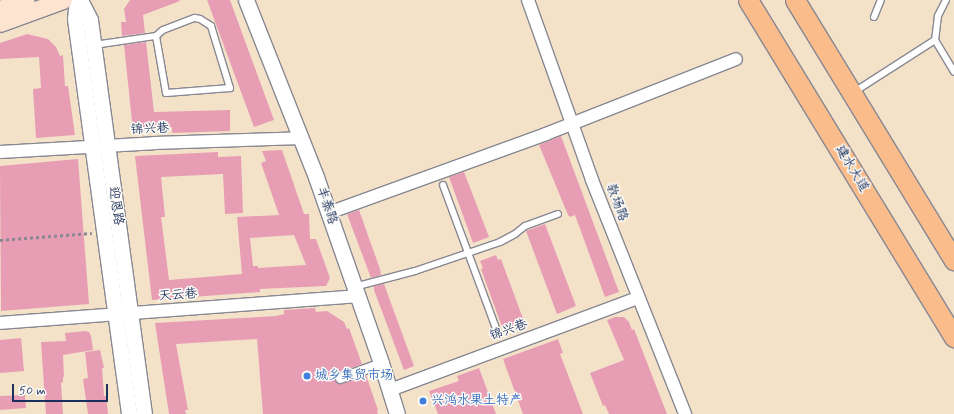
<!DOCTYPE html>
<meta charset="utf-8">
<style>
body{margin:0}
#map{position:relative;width:954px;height:414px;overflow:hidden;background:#f4e2c8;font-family:Mynerve,"LXGW WenKai TC",sans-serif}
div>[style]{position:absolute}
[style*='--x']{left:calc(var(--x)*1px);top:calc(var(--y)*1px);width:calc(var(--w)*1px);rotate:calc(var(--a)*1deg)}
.building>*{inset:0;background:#e79eb5}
.path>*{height:2.5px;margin-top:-1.25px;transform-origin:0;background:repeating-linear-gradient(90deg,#888893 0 3px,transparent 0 6px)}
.roads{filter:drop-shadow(1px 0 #888893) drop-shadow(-1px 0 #888893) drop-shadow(0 1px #888893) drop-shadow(0 -1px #888893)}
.service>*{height:6px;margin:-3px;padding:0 3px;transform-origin:3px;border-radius:3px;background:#fff}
.pedestrian>*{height:9px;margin:-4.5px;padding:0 4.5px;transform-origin:4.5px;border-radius:4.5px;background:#fff}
.minor>*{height:12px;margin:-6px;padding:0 6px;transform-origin:6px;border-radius:6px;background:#fff}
.tertiary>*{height:15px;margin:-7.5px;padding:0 7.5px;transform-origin:7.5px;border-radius:7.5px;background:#fff}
.secondary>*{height:17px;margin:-8.5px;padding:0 8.5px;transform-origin:8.5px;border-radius:8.5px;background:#fde4d0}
.primary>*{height:19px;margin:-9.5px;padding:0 9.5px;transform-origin:9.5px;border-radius:9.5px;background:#f9bc8a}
.dots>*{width:11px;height:11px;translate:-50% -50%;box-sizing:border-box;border:2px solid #fdfcf7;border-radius:50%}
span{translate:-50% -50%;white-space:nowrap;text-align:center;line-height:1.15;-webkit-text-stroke:3px #fdfcf7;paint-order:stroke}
.street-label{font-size:13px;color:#1b2f5e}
.shop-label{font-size:13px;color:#366cbe}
.left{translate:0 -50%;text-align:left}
.scale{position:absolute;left:12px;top:384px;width:96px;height:18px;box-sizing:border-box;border:2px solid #1b2f5e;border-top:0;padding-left:5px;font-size:12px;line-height:14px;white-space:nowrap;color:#1b2f5e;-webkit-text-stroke:3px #fdfcf7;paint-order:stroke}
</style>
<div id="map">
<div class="building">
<i style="clip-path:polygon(130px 0,179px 0,180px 1px,143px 15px,145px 33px,122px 36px,121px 22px,126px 22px,124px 9px)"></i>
<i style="clip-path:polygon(207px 0,230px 0,274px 120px,254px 127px)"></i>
<i style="clip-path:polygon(27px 34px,48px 39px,56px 47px,60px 56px,63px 55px,65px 86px,68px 86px,75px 135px,36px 138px,33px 89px,41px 88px,39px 57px,0 59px,0 43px)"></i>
<i style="clip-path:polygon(146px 42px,154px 112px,230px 110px,230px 131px,172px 133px,172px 127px,133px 131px,124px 45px)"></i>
<i style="clip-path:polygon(561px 136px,619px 292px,605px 297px,575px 215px,570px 217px,568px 215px,539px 145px)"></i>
<i style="clip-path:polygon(evenodd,282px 150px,304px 214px,309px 214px,310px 239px,316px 239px,330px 278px,326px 286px,260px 289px,260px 292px,152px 300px,135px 156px,218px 152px,218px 157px,241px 156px,243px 213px,225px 214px,223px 174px,161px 177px,165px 217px,161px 217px,169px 280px,242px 274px,237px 217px,279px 215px,261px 163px,266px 161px,262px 151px,282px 150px,294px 235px,306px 265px,258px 268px,258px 266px,253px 266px,250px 238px,294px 235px)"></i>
<i style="clip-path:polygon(78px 159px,89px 304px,1px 311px,0 166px)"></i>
<i style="clip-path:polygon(464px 172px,489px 237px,473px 243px,449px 177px)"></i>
<i style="clip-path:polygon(359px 210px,380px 269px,381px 275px,371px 278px,347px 214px)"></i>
<i style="clip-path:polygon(545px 224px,576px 306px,557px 314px,526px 231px)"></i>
<i style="clip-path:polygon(496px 255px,498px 260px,501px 259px,525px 324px,507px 332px,505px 326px,502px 327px,481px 269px,483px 268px,480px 261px)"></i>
<i style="clip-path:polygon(384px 284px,414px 366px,404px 370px,374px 290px,374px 286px)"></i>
<i style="clip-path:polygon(315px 308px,316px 312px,327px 311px,344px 322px,347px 329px,349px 328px,362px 364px,338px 373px,334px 377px,335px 380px,342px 384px,366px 375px,378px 410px,377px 411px,378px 414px,263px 414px,257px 339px,176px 344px,188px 410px,185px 410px,186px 414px,169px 414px,155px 323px,276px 316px,284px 314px,284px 310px)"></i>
<i style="clip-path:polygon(615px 317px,624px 317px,629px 322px,632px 330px,634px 329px,667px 414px,609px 414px,605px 405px,603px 406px,590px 373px,624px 360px,607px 320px)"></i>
<i style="clip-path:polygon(85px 331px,89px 332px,91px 336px,93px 350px,63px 355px,64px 377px,63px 377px,63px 382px,61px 383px,63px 414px,46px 414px,41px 342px,66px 341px,65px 333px)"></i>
<i style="clip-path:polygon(21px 338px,24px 371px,0 373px,0 340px)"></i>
<i style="clip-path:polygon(558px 339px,563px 353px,560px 354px,583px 414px,523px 414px,503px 359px)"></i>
<i style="clip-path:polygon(100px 350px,104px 368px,102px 368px,104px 396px,106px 396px,108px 414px,88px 414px,83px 379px,88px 378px,85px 352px)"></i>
<i style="clip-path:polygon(479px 368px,496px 414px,438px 414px,429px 391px,459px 381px,457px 376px)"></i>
<i style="clip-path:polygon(25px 395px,26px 408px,0 410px,0 396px)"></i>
</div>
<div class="path">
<i style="--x:0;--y:240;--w:92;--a:-4.4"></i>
</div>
<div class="roads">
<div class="service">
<i style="--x:946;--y:0;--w:18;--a:117"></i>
<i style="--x:938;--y:16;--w:24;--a:97"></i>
<i style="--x:935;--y:40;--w:37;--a:59"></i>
<i style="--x:874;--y:17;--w:18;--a:-68"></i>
<i style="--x:94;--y:45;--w:63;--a:-8.3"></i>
<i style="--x:156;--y:36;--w:9;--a:-41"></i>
<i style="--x:163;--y:30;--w:34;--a:-21"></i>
<i style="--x:195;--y:18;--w:5;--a:11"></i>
<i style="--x:200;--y:19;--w:13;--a:32"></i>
<i style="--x:211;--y:26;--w:65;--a:73"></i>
<i style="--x:230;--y:88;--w:64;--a:175.5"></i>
<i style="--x:166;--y:93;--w:58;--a:-100"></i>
<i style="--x:854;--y:92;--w:96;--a:-32.7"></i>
<i style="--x:443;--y:185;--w:156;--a:69.7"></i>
<i style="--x:354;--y:287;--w:63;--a:-14.7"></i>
<i style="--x:415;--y:271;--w:90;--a:-18.8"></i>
<i style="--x:500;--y:242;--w:17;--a:-28"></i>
<i style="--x:515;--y:234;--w:13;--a:-39"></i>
<i style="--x:525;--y:226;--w:35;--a:-20"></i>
</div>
<div class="pedestrian">
<i style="--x:340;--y:378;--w:44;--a:-20.1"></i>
</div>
<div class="minor">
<i style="--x:528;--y:0;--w:191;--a:70.4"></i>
<i style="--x:592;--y:180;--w:252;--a:68.3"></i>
<i style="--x:0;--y:152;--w:154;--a:-3.3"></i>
<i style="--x:154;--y:143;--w:147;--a:-1.9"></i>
<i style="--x:328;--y:213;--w:232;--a:-19.9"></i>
<i style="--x:546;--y:134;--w:204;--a:-21.5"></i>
<i style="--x:0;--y:323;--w:358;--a:-4.3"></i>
<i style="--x:390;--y:390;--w:265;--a:-20.4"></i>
</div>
<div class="tertiary">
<i style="--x:77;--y:0;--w:19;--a:96"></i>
<i style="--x:75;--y:19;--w:399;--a:82.2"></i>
<i style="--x:80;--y:0;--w:22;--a:63"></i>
<i style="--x:90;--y:20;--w:398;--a:82.2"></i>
<i style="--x:246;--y:0;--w:190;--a:68.4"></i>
<i style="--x:316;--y:177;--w:197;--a:70.7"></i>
<i style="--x:381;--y:363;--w:53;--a:72.6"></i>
</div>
<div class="secondary">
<i style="--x:0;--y:9;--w:27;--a:-20"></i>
<i style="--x:0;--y:23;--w:67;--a:-20.1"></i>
</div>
<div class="primary">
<i style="--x:748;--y:0;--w:395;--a:58.6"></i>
<i style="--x:795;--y:0;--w:305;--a:58.6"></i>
</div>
</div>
<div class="dots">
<i style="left:307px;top:376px;background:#3f7fe0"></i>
<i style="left:423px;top:401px;background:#3f7fe0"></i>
</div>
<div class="street-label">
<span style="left:150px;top:130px;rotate:-3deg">锦兴巷</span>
<span style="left:851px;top:169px;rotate:59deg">建水大道</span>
<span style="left:616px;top:203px;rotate:69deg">教场路</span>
<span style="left:115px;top:206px;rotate:82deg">迎恩路</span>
<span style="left:326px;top:206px;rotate:71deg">丰泰路</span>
<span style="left:178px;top:296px;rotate:-4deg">天云巷</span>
<span style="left:509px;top:331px;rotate:-20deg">锦兴巷</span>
</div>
<div class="shop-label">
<span class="left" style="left:315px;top:376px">城乡集贸市场</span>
<span class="left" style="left:431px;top:401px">兴鸿水果土特产</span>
</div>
<div class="scale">50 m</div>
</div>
